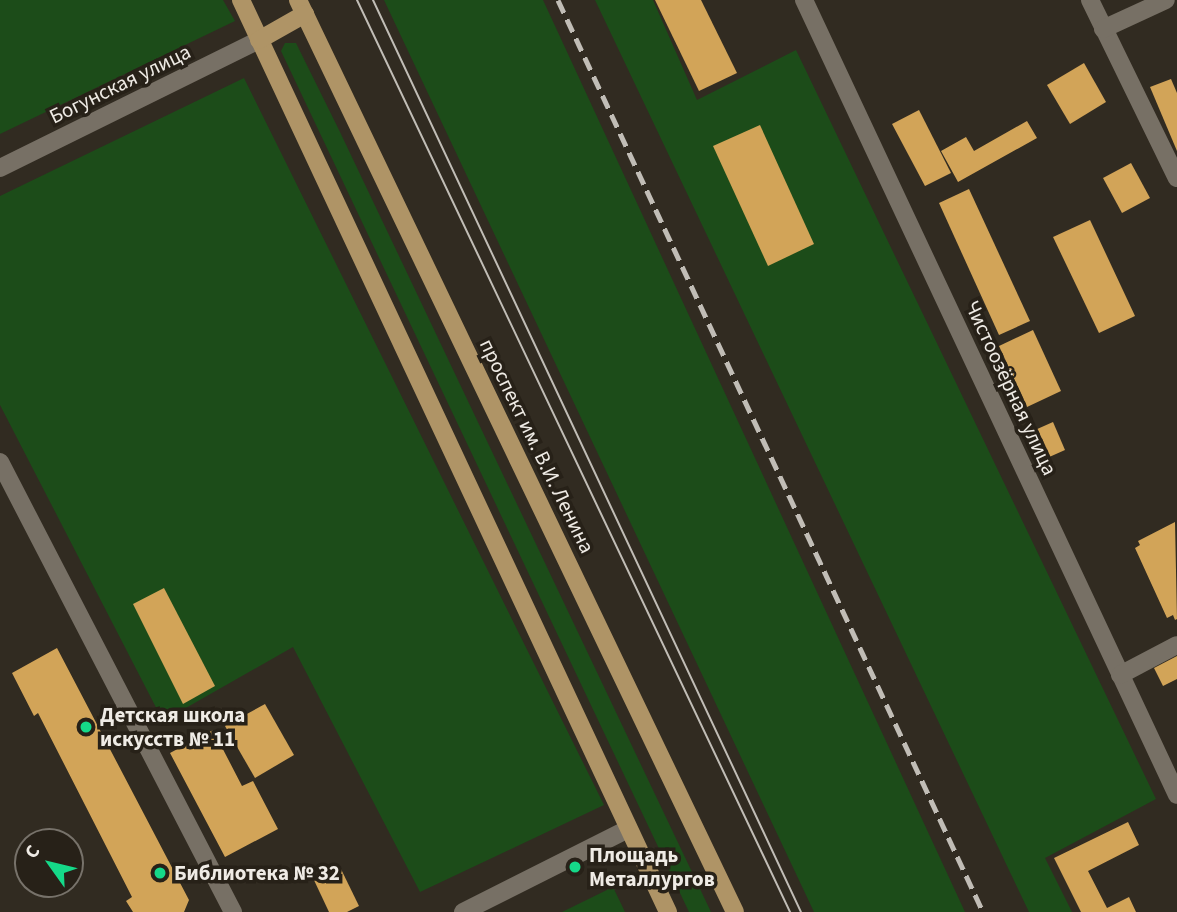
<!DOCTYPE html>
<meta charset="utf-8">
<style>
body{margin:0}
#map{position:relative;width:1177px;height:912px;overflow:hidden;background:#312b21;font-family:"Source Sans 3",sans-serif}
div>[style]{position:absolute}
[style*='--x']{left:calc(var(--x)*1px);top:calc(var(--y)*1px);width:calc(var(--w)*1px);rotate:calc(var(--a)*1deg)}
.green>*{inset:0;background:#1c4c19}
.building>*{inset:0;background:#d2a458}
.minor>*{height:18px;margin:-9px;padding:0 9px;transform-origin:9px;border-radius:9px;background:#777065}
.major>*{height:18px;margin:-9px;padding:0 9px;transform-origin:9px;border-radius:9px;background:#af9466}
.tram>*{height:2px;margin:-1px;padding:0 1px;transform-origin:1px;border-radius:1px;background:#c1bdb6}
.rail>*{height:5px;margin-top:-2.5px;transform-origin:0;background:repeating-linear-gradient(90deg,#c1bdb6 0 14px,transparent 0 21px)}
.dots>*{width:19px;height:19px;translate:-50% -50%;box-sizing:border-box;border:4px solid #272118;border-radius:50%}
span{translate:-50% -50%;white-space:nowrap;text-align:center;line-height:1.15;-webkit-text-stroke:7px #272118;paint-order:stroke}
.street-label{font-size:21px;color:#efebe5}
.poi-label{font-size:21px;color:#efebe5;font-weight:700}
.left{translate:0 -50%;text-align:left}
.north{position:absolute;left:14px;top:828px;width:70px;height:70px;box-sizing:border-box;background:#272118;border:2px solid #77726a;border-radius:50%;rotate:304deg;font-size:19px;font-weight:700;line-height:28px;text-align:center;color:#efebe5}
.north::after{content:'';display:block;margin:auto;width:24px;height:32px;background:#15d989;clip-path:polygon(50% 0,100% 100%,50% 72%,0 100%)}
</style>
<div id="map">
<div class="green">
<i style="clip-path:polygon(0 0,223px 0,235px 21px,0 134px)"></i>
<i style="clip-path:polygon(384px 0,543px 0,965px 912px,814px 912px)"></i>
<i style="clip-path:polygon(595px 0,653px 0,697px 100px,796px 50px,1156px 799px,1045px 858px,1072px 912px,1029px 912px)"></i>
<i style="clip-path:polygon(285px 43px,296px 43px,340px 132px,711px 912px,689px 912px,281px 51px)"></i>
<i style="clip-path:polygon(244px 78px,604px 805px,420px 892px,293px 647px,163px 721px,0 405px,0 196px)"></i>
<i style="clip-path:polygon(613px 887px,625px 912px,562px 912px)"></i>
</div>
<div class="building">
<i style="clip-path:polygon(655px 0,701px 0,737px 73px,699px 91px)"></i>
<i style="clip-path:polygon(1084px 63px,1106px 102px,1070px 124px,1047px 85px)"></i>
<i style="clip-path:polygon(1171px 79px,1177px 93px,1177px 151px,1150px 87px)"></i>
<i style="clip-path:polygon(919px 110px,951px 173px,925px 186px,892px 124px)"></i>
<i style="clip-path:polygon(1027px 121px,1037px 138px,958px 182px,941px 151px,966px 137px,974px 151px)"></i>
<i style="clip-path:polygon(760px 125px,814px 244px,768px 266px,713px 146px)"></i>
<i style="clip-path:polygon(1131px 163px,1150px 198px,1122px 213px,1103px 178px)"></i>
<i style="clip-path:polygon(969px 189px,1030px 321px,999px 335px,939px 203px)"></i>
<i style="clip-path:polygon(1090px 220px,1135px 316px,1099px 333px,1053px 237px)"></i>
<i style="clip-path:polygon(1033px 330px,1061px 391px,1027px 407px,999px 346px)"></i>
<i style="clip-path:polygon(1053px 422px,1065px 450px,1047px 458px,1035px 430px)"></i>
<i style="clip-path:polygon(1175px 522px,1177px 619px,1175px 620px,1173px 615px,1167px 618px,1135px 548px,1140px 545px,1138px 541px)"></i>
<i style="clip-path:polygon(164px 588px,215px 686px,183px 704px,133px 604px)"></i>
<i style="clip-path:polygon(57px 648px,189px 900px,184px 912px,133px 912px,126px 901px,132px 897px,38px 713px,34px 716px,12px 673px)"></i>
<i style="clip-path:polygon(1177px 656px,1177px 679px,1163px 686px,1154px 668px)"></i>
<i style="clip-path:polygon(265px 704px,294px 755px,255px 778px,225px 726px)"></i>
<i style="clip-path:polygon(213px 730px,242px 786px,253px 781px,278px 829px,225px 857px,170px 753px)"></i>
<i style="clip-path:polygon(1128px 822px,1139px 845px,1088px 871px,1107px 908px,1129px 897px,1136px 912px,1081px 912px,1054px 858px)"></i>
<i style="clip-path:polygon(339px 865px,359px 906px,347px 912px,329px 912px,313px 878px)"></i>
</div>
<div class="minor">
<i style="--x:804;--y:0;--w:878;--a:64.86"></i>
<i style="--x:1090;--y:0;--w:198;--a:64"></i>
<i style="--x:1103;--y:29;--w:69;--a:-24.7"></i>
<i style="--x:0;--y:168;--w:289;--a:-26.3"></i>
<i style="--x:0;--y:462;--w:507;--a:62.63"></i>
<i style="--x:1120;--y:675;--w:64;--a:-27.8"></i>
<i style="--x:463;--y:912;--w:185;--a:-26.7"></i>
</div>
<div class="major">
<i style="--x:241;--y:0;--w:1007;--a:64.91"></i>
<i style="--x:298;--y:0;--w:1011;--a:64.4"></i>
<i style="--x:259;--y:40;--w:53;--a:-29.5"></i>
</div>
<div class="tram">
<i style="--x:357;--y:0;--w:1010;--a:64.6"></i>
<i style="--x:373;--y:0;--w:1007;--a:64.86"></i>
</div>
<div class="rail">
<i style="--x:558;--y:0;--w:1006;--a:65.01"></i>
</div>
<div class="dots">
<i style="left:86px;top:727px;background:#15d989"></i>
<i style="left:575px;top:867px;background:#15d989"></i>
<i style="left:160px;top:873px;background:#15d989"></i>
</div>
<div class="street-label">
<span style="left:120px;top:84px;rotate:-26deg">Богунская улица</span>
<span style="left:1011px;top:388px;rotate:65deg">Чистоозёрная улица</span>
<span style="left:537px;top:446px;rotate:64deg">проспект им. В.И. Ленина</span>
</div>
<div class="poi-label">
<span class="left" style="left:100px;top:727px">Детская школа<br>искусств № 11</span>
<span class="left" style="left:589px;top:867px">Площадь<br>Металлургов</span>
<span class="left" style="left:174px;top:873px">Библиотека № 32</span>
</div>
<div class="north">С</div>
</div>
